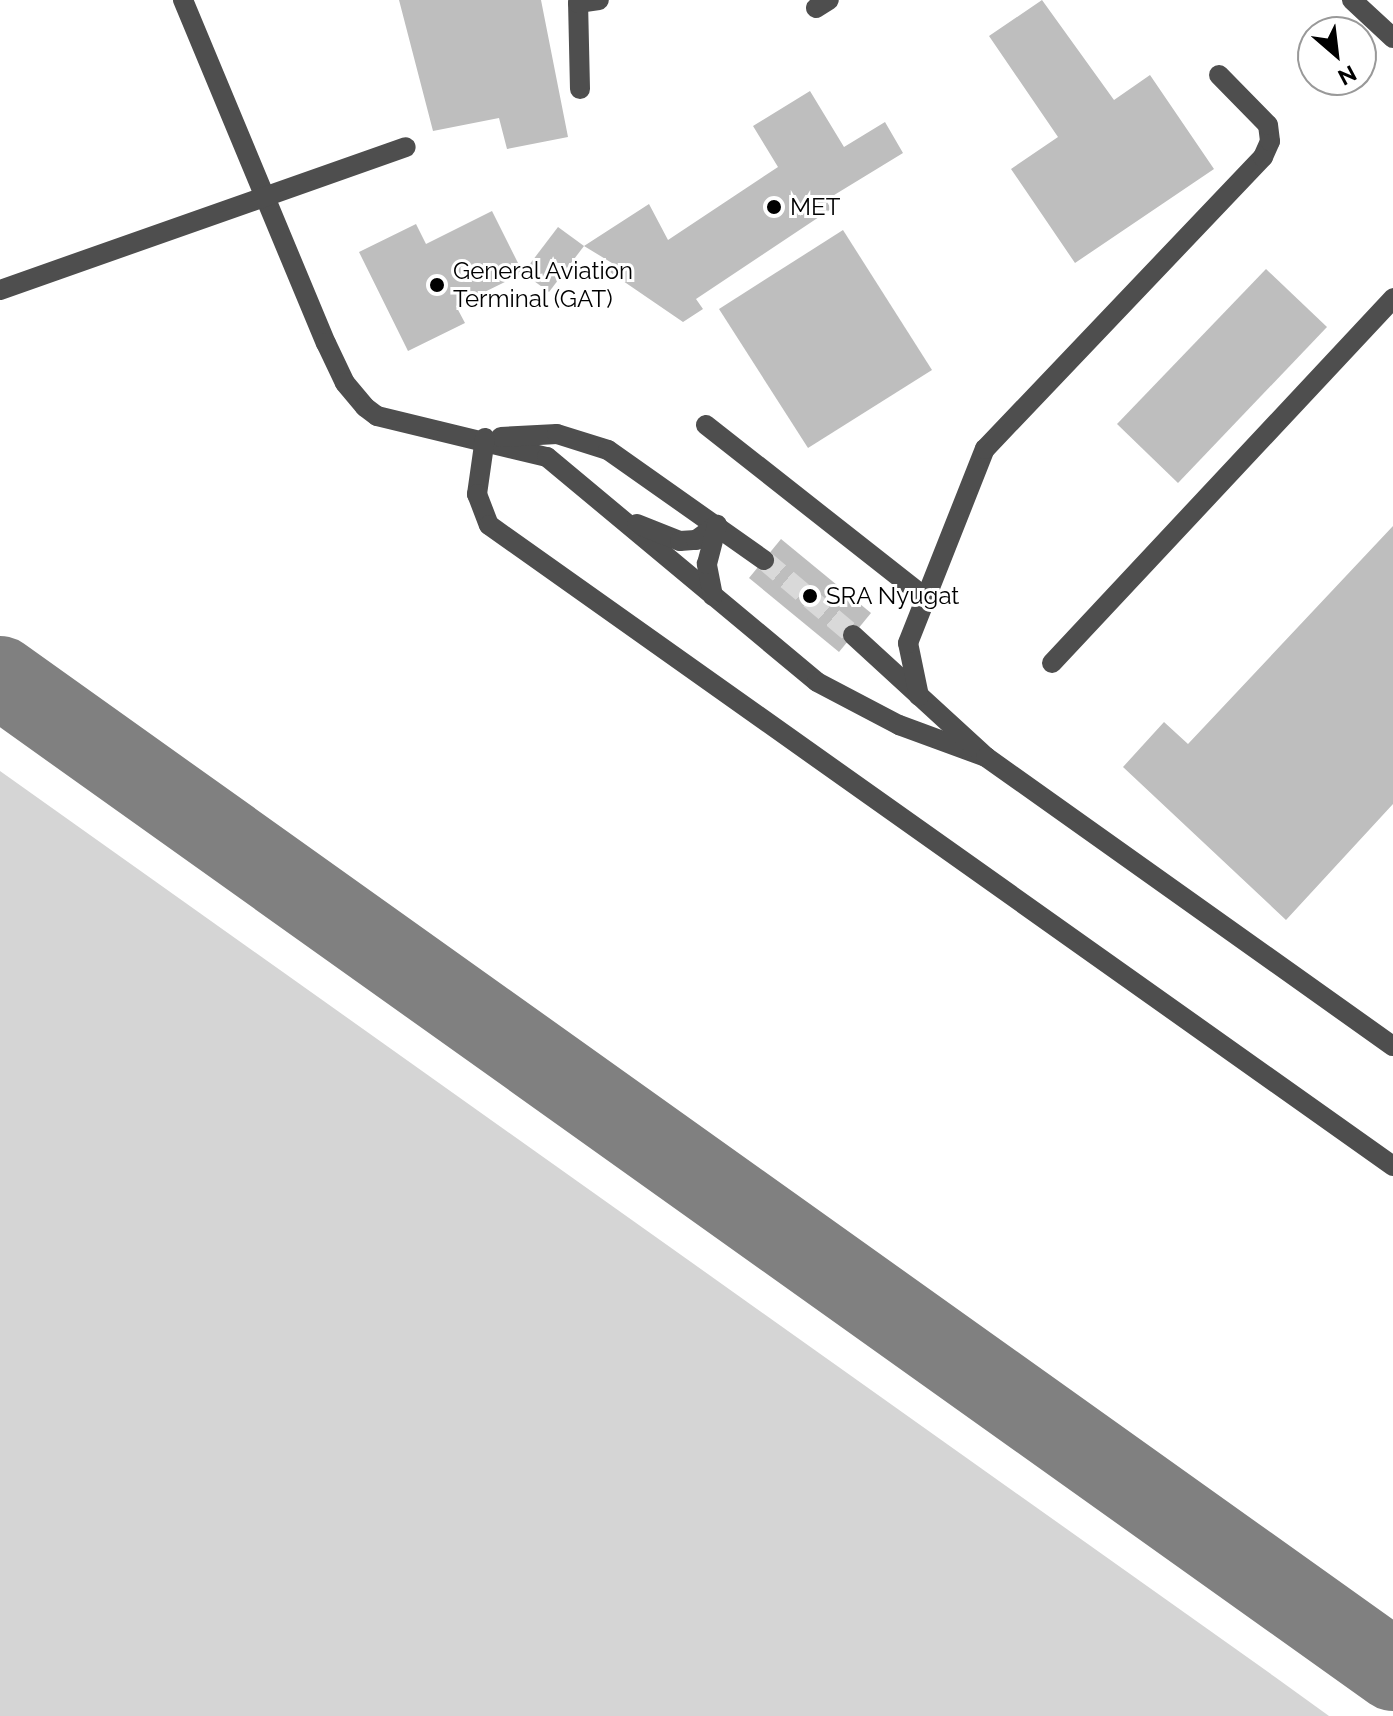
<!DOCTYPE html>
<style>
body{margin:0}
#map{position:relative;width:1393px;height:1716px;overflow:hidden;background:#fff;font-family:Raleway,sans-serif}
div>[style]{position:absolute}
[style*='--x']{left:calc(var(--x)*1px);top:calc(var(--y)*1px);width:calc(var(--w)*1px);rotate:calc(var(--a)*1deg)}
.green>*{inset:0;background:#d5d5d5}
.taxiway>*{height:82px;margin:-41px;padding:0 41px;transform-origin:41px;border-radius:41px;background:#808080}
.building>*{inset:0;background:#bebebe}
.minor-tunnel>*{height:20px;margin-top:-10px;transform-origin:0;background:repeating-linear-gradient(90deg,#d9d9d9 0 20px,transparent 0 30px)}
.minor>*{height:20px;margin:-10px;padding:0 10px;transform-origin:10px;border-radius:10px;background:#4e4e4e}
.dots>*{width:22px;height:22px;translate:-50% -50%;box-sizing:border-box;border:4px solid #fff;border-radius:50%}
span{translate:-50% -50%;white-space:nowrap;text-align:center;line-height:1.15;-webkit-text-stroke:6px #fff;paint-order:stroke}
.poi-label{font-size:24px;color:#000}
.left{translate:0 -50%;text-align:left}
.north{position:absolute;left:1297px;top:16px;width:80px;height:80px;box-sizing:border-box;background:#fff;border:2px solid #999;border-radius:50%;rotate:152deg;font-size:22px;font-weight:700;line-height:32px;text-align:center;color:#000}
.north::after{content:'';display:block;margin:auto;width:28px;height:36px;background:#000;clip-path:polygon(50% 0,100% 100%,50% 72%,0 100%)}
</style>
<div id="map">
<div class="green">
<i style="clip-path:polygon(0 771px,1275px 1677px,1329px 1716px,0 1716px)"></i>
</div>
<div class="taxiway">
<i style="--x:0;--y:677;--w:1711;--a:35.48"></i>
</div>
<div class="building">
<i style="clip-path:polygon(399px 0,541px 0,568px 137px,507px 149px,499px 118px,433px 131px)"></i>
<i style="clip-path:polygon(1042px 0,1114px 100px,1150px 75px,1214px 169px,1075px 263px,1011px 169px,1058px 137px,989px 36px)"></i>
<i style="clip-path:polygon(810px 91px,844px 147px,885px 122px,903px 153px,826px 200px,831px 209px,696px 299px,703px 309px,683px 322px,607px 270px,612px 263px,584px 246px,649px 204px,668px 240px,778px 167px,753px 126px)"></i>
<i style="clip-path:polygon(492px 211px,523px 273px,456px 306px,465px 323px,408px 351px,359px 252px,416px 224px,426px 244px)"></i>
<i style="clip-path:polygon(558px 227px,584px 246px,549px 292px,523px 273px)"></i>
<i style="clip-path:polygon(843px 230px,932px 370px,808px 448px,719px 309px)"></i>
<i style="clip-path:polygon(1266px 269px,1327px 327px,1178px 483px,1117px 424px)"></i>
<i style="clip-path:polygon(1393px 526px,1393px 804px,1286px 920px,1123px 767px,1164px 722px,1188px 744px)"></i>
<i style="clip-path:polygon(781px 539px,871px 613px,839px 652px,749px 578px)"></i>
</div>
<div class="minor-tunnel">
<i style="--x:764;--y:560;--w:116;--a:40.1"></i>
</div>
<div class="minor">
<i style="--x:183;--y:0;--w:372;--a:67.4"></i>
<i style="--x:326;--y:343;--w:44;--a:64.6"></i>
<i style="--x:345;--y:383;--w:31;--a:50"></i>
<i style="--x:365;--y:407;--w:15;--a:37"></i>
<i style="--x:377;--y:416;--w:175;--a:13.6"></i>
<i style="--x:547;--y:457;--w:351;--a:39.8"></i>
<i style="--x:817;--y:682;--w:93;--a:27.7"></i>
<i style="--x:899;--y:725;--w:93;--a:20.2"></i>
<i style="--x:1352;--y:0;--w:56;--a:42.8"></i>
<i style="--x:816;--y:8;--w:15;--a:-32"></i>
<i style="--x:580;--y:89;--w:86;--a:-91.3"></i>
<i style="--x:578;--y:3;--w:21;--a:-8"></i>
<i style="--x:0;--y:290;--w:430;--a:-19.4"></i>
<i style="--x:706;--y:425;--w:276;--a:38.2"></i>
<i style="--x:501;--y:437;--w:56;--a:-3.1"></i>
<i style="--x:557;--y:434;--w:53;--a:17.4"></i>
<i style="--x:608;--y:450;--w:191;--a:35.2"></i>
<i style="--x:485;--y:438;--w:57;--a:98.1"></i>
<i style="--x:477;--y:494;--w:33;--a:69"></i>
<i style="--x:489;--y:525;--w:1108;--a:35.34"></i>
<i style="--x:637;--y:524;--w:46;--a:21.6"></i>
<i style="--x:680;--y:541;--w:16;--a:-4"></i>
<i style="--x:696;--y:540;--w:26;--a:-36"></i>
<i style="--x:713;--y:596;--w:33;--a:-101"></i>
<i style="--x:707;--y:564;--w:40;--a:-75.6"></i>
<i style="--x:853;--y:635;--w:180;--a:42.5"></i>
<i style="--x:986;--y:757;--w:499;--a:35.4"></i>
<i style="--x:1052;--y:663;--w:500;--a:-46.9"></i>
<i style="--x:919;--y:696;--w:54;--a:-101.7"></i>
<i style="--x:908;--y:643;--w:209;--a:-68.4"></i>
<i style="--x:985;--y:449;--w:403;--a:-46.4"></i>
<i style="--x:1263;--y:157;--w:17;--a:-66"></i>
<i style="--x:1270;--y:141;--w:16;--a:-97"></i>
<i style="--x:1268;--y:125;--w:70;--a:-134.4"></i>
</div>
<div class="dots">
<i style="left:774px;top:207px;background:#000"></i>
<i style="left:437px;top:285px;background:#000"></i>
<i style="left:810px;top:596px;background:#000"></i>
</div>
<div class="poi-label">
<span class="left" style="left:790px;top:207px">MET</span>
<span class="left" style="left:453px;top:285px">General Aviation<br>Terminal (GAT)</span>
<span class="left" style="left:826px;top:596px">SRA Nyugat</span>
</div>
<div class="north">N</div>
</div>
